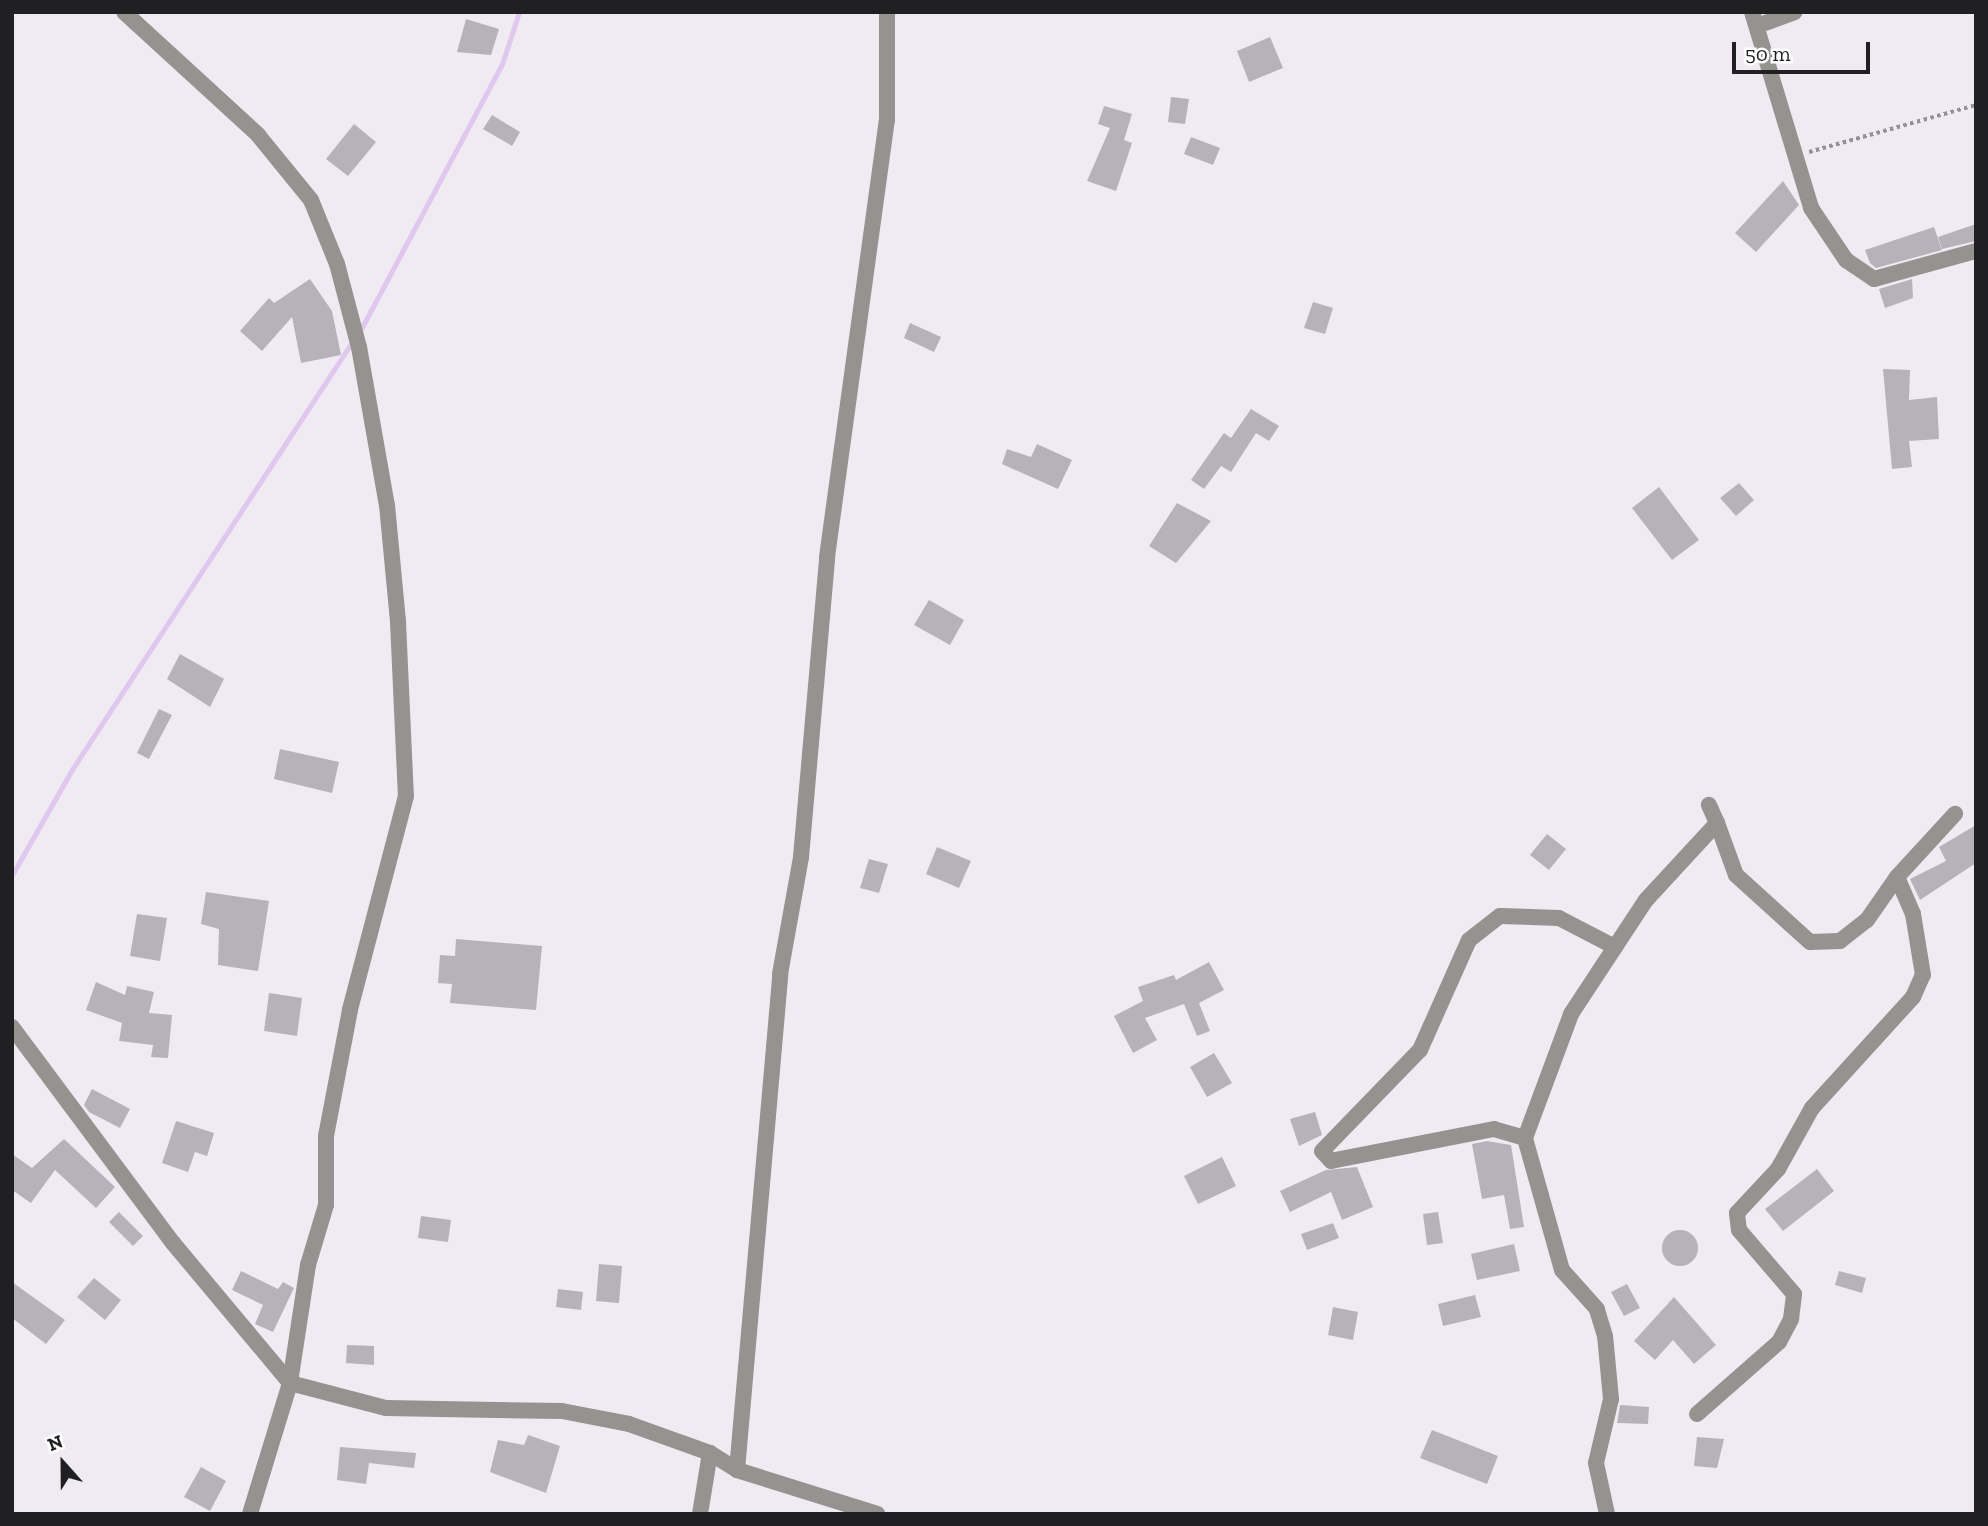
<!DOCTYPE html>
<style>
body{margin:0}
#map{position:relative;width:1988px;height:1526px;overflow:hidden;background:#f0ebf3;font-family:"Zilla Slab",serif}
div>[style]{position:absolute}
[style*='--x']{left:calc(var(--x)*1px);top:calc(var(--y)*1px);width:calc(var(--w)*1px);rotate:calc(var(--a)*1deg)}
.stream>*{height:5px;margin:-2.5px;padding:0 2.5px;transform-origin:2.5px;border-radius:2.5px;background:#dfc7ed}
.building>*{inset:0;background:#b7b2ba}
.round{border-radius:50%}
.path>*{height:3.5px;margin-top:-1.75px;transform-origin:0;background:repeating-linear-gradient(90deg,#939096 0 3.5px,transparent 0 7px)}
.street>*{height:16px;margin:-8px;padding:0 8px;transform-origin:8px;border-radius:8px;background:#94938f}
span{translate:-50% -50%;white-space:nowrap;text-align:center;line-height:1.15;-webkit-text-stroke:5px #fff;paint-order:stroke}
.frame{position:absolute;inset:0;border:14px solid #201f22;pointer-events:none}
.north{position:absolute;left:28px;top:1428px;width:70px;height:70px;-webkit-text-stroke:5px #fff;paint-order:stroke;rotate:339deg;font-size:19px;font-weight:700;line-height:28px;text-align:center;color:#201f22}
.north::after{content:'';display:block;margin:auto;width:24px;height:32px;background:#201f22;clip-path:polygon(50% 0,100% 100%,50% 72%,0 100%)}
.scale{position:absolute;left:1732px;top:42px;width:138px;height:32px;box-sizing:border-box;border:4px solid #201f22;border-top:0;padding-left:9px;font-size:21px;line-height:24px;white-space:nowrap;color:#201f22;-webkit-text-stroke:5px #fff;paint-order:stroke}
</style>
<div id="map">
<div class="stream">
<i style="--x:360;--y:331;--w:302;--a:-62"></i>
<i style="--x:502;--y:64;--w:55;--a:-71.9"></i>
<i style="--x:12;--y:875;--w:120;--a:-60.4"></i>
<i style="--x:71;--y:771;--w:516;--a:-56.77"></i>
</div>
<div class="building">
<i style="clip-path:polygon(466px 19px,499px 29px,491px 55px,457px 52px)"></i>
<i style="clip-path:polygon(1270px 37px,1283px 68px,1249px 82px,1237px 51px)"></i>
<i style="clip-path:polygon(1171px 97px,1189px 99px,1185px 124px,1168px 122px)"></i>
<i style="clip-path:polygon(1104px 106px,1132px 114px,1124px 140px,1132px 143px,1116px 191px,1087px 181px,1110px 128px,1098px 124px)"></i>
<i style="clip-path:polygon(492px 115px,520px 132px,512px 146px,483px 129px)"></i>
<i style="clip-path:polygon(354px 124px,376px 142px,348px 176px,326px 159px)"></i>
<i style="clip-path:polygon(1191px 137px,1220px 148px,1213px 165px,1184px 154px)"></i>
<i style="clip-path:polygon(1783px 181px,1799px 205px,1756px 252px,1735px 233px)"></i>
<i style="clip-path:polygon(1976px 224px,1976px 241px,1942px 249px,1938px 237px)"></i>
<i style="clip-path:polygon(1934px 227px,1942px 250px,1876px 268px,1870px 263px,1865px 250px)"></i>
<i style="clip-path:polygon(310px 279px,332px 311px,341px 355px,301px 363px,292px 317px,262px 351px,240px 331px,269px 298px,274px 303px)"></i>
<i style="clip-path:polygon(1912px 279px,1913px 298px,1885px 308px,1879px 289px)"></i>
<i style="clip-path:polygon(1313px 302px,1333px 308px,1325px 334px,1304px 328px)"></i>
<i style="clip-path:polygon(910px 323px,941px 337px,934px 352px,904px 338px)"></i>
<i style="clip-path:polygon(1883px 369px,1910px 370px,1909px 400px,1937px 397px,1939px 439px,1909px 441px,1912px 467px,1892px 469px)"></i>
<i style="clip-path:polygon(1251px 409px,1279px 426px,1269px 441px,1256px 433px,1231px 472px,1221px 466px,1204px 489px,1191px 480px,1224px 433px,1231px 438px)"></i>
<i style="clip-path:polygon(1037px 444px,1072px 460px,1058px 489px,1002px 464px,1007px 449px,1031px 457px)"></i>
<i style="clip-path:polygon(1739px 483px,1754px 500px,1736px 516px,1720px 498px)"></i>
<i style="clip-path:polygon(1659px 487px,1699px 540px,1672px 560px,1632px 508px)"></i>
<i style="clip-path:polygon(1177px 503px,1211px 521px,1176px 563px,1149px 546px)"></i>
<i style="clip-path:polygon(929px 600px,964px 620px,950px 645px,914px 625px)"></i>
<i style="clip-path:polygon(180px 654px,224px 679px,210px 707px,167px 679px)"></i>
<i style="clip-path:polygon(159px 709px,172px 715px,149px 759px,137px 753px)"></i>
<i style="clip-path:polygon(280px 749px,339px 762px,332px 793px,274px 779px)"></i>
<i style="clip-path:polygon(1976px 825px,1976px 863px,1920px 900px,1910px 879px,1946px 861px,1939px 847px)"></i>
<i style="clip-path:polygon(1547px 834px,1566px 849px,1549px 870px,1530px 855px)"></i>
<i style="clip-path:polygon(937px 847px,971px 861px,959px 888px,926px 874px)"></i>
<i style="clip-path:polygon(869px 859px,888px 864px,879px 893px,860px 888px)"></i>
<i style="clip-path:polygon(206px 892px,269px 901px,258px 971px,218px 965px,219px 929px,201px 924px)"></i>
<i style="clip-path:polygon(137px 914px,167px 918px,160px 961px,130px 956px)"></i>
<i style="clip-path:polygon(456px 939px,542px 946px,536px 1010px,450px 1003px,452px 984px,438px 983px,440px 955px,455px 956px)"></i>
<i style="clip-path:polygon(1209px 962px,1224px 990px,1199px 1003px,1210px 1031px,1197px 1036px,1184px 1004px,1145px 1018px,1157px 1040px,1133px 1053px,1114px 1016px,1143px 1001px,1138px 987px,1174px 975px,1176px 980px)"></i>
<i style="clip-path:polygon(96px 982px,125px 995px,127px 986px,154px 992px,149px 1013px,172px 1015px,168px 1058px,151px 1057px,153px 1045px,119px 1041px,122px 1023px,86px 1010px)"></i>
<i style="clip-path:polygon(269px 993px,302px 998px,297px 1036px,264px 1031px)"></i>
<i style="clip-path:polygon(1214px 1053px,1232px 1083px,1207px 1097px,1190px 1067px)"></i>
<i style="clip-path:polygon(92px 1089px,130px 1109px,120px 1128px,89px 1112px,84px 1105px)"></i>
<i style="clip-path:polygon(1315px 1112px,1322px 1135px,1299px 1146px,1290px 1119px)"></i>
<i style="clip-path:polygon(176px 1121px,214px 1133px,207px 1156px,195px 1152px,188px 1172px,162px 1163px)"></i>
<i style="clip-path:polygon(64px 1139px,115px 1187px,96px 1208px,55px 1170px,31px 1203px,12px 1190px,12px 1154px,32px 1168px)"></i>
<i style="clip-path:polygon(1487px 1141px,1511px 1145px,1524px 1227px,1510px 1229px,1504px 1195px,1482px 1199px,1472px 1144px)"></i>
<i style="clip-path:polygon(1222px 1157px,1236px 1186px,1198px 1204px,1184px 1176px)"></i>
<i style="clip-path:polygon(1357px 1167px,1373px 1207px,1342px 1220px,1331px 1192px,1290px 1212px,1280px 1191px,1326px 1170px)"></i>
<i style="clip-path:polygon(1817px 1169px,1834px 1191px,1783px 1231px,1765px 1209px)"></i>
<i style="clip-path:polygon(119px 1212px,143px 1236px,133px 1246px,109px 1222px)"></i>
<i style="clip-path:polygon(1438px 1212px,1443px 1243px,1427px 1245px,1423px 1214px)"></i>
<i style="clip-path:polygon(421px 1216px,451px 1220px,448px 1242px,418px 1238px)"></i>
<i style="clip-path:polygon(1333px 1223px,1339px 1238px,1307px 1250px,1301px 1234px)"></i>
<i class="round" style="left:1662px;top:1230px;width:36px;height:36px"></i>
<i style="clip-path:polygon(1514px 1244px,1520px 1271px,1477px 1280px,1471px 1254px)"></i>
<i style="clip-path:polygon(599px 1264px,622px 1266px,619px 1303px,596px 1301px)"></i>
<i style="clip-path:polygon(241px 1271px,278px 1289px,283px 1282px,294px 1288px,273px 1332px,255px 1324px,263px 1305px,232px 1290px)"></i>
<i style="clip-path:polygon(1839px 1271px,1866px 1278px,1862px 1293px,1835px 1285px)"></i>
<i style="clip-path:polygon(94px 1278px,121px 1300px,105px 1320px,77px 1297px)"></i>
<i style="clip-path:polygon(12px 1282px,65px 1320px,46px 1344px,12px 1318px)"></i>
<i style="clip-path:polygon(1627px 1284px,1640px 1308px,1624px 1316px,1611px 1292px)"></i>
<i style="clip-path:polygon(558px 1289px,583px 1292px,581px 1310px,556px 1307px)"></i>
<i style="clip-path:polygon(1475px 1295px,1481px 1317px,1443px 1326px,1438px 1304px)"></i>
<i style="clip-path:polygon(1674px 1297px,1716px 1345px,1694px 1364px,1673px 1340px,1655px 1360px,1634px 1341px)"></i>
<i style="clip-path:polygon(1333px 1307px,1358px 1312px,1353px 1340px,1328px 1335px)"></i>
<i style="clip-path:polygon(347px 1345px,374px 1346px,374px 1365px,346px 1363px)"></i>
<i style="clip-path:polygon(1620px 1405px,1649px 1407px,1648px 1424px,1617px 1423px)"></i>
<i style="clip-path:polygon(1432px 1430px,1498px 1456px,1487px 1484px,1420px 1458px)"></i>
<i style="clip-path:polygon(528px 1435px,560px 1446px,546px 1493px,490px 1472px,498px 1440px,524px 1445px)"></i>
<i style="clip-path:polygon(1697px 1437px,1724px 1439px,1717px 1468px,1694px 1466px)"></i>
<i style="clip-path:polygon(340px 1447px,416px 1453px,414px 1468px,369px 1463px,366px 1484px,337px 1480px)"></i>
<i style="clip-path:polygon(201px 1467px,226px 1481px,210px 1511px,184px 1497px)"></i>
</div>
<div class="path">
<i style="--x:1809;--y:152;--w:173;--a:-15.7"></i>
</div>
<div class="street">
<i style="--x:124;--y:12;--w:182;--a:42.5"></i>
<i style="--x:258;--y:135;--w:84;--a:50.8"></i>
<i style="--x:311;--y:200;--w:69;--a:67.9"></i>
<i style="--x:337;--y:264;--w:86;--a:75.2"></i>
<i style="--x:359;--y:347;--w:160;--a:80"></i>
<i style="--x:387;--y:505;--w:118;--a:84.6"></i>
<i style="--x:398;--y:622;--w:174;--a:87.4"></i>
<i style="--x:406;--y:796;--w:221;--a:104.7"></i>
<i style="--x:350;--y:1010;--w:128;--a:100.8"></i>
<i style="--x:326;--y:1136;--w:69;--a:90"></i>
<i style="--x:326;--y:1205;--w:63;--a:106.7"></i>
<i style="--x:308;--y:1265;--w:119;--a:98.7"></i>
<i style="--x:290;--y:1383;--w:137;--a:107"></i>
<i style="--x:1752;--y:12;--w:205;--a:73.2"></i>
<i style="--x:1811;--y:208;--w:63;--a:56.1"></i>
<i style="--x:1846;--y:260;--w:34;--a:34"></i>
<i style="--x:1874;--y:279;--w:106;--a:-15.4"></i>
<i style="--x:1757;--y:26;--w:40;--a:-20.2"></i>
<i style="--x:1717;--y:823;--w:55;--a:69.9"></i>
<i style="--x:1736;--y:875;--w:100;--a:42.2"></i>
<i style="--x:1810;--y:942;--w:30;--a:-2"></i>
<i style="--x:1840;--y:941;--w:34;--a:-38"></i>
<i style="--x:1867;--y:920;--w:52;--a:-55.1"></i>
<i style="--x:12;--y:1027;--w:269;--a:53.3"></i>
<i style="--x:173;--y:1243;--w:182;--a:50.1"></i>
<i style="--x:290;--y:1383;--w:99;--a:14.6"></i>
<i style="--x:386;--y:1408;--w:176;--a:1"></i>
<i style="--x:562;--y:1411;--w:68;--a:11"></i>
<i style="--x:629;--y:1424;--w:86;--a:19.7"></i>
<i style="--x:710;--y:1453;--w:32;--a:32"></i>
<i style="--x:737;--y:1470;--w:147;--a:17.4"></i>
<i style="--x:1525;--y:1138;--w:32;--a:-164"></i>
<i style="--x:1494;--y:1129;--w:166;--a:168.9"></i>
<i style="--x:1331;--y:1161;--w:13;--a:-132"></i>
<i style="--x:1322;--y:1151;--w:141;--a:-45.9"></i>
<i style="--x:1420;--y:1050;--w:120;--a:-66"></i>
<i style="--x:1469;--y:940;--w:39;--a:-38"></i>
<i style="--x:1500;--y:916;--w:59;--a:1.9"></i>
<i style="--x:1559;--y:918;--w:63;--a:27.4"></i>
<i style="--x:1697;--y:1414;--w:109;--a:-41.3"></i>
<i style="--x:1779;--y:1342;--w:26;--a:-62"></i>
<i style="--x:1791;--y:1319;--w:25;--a:-83"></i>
<i style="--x:1794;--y:1294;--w:84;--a:-130.7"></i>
<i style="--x:1739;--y:1230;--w:17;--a:-97"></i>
<i style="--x:1737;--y:1213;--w:60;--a:-47"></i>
<i style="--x:1778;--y:1169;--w:70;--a:-60.9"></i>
<i style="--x:1812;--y:1108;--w:150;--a:-47.7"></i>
<i style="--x:1913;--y:997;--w:24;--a:-66"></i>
<i style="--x:1923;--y:975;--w:62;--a:-99.3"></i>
<i style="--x:1913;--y:914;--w:40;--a:-113.4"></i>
<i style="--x:1897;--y:877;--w:86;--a:-47.4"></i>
<i style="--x:737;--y:1470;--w:498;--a:-85"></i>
<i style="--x:780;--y:974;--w:119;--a:-79.8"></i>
<i style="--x:801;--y:857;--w:301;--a:-85"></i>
<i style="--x:827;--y:557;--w:441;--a:-82.2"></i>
<i style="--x:887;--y:120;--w:108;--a:-90"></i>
<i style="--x:700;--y:1514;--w:62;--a:-80.7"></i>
<i style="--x:1607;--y:1514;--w:52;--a:-102.2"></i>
<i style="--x:1596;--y:1463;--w:66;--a:-76.8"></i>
<i style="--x:1611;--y:1399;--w:63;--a:-95.4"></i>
<i style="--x:1605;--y:1336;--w:28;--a:-107"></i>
<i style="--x:1597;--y:1309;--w:52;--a:-131.9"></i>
<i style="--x:1562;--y:1270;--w:137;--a:-105.7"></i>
<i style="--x:1525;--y:1138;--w:132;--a:-69.6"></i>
<i style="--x:1571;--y:1014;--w:136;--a:-56.7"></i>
<i style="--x:1646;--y:900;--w:105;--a:-47.3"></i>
<i style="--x:1717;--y:823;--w:20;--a:-114"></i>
</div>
<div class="frame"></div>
<div class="north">N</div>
<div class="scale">50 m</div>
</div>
